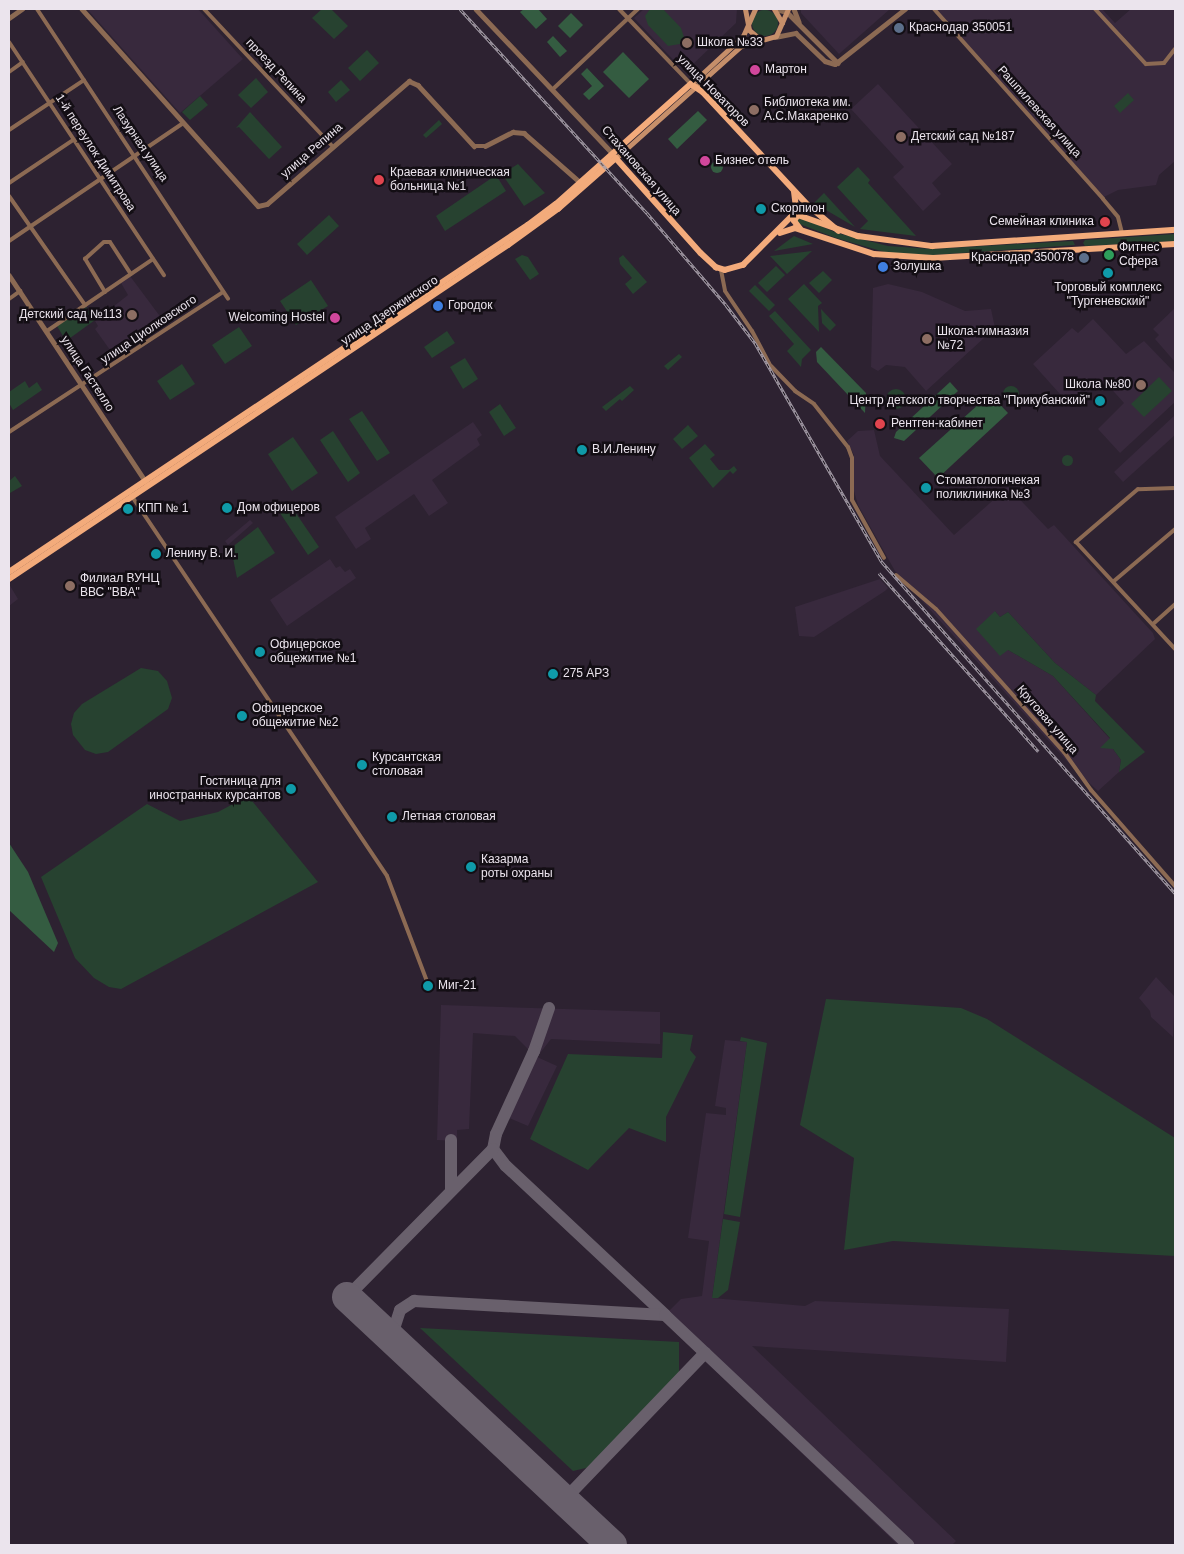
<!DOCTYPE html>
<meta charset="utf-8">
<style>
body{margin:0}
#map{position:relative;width:1184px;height:1554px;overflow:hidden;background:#2d2231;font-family:Helvetica,sans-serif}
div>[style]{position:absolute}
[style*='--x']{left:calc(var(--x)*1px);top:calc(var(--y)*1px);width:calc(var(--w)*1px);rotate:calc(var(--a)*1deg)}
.built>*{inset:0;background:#38293d}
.green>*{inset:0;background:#274230}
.round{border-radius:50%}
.forest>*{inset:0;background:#345c41}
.taxiway>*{height:12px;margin:-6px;padding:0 6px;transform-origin:6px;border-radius:6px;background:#69606c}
.runway>*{height:30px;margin:-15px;padding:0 15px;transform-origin:15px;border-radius:15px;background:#69606c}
.minor>*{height:4px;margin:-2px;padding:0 2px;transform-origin:2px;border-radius:2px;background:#8c6a53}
.tertiary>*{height:4.5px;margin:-2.25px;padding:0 2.25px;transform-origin:2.25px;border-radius:2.25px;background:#8c6a53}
.secondary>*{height:5px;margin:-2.5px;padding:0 2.5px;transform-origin:2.5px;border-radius:2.5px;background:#c68f6a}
.primary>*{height:5.5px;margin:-2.75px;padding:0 2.75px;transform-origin:2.75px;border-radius:2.75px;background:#f3ab7b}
.rail>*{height:3px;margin-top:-1.5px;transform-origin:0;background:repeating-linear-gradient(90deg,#130e14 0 4px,#a59da8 0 8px);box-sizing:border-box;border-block:1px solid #a59da8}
.dots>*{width:14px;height:14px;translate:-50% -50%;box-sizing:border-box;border:2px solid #130e14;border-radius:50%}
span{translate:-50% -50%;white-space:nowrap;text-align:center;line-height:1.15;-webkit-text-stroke:5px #130e14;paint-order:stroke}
.poi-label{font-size:12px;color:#ebe4ed}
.left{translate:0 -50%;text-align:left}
.right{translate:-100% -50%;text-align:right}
.street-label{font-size:12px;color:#ebe4ed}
.frame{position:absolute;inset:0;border:10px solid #ebe4ed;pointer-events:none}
</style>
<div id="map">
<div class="built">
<i style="clip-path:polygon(87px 9px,198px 9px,243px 59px,180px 113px)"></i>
<i style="clip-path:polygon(644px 9px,737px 9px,736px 23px,689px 68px,685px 64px,680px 67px,634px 18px)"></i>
<i style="clip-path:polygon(801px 9px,890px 9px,839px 54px,801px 13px)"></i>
<i style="clip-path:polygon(936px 9px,1102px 9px,1115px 23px,1131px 9px,1175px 9px,1175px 161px,1159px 175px,1156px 185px,1118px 190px,1104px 197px)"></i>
<i style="clip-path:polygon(878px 84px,952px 164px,932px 183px,941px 194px,923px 211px,893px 177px,904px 167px,851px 109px)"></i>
<i style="clip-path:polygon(130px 276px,165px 323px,115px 357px,95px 329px,98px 326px,95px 321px,128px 295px,121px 283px)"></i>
<i style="clip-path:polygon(888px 284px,922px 292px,965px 311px,991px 309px,995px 328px,926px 391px,905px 367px,886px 365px,878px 371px,871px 367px,873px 288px)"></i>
<i style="clip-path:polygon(1175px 308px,1175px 362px,1155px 339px,1159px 335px,1153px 329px)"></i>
<i style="clip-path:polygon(1093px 319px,1126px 354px,1144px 341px,1175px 373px,1175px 402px,1120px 453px,1098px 429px,1124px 403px,1106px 383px,1097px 391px,1084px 388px,1068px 403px,1033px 364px,1072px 328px,1078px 333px)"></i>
<i style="clip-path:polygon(1175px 415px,1175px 435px,1123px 482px,1114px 472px)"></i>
<i style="clip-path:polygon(473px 422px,482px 435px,477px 439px,480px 445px,432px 480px,448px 503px,429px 516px,414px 494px,365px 528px,371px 539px,356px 549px,335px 517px)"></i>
<i style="clip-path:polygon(874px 430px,880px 456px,954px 535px,1008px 487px,1048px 529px,1054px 525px,1153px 633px,1155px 639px,1096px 695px,1055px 663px,1008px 612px,1000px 617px,995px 611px,1008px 650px,1053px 676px,1110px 739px,1113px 749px,1121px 760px,1119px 772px,1098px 791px,1075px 770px,895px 571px,858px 505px,854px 491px,854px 455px,847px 441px,858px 431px)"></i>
<i style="clip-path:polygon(250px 520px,253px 523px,228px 545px,225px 541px)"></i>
<i style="clip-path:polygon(330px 559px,336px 568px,340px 566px,345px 572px,350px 569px,356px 578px,287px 626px,270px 600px)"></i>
<i style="clip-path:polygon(880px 579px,888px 588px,885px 591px,814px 637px,799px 636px,795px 607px)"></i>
<i style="clip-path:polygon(9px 584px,18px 599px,9px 606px)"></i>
<i style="clip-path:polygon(1156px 977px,1175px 997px,1173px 1037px,1151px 1017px,1150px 1011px,1139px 998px)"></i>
<i style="clip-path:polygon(441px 1005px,660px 1012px,660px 1044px,551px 1039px,537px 1057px,557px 1066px,528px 1126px,500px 1114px,529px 1050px,515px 1036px,473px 1033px,469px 1129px,457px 1130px,457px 1141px,437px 1140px)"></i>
<i style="clip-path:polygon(725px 1040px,747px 1042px,712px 1298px,805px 1306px,815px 1301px,1009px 1309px,1006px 1362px,752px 1346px,956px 1541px,952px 1545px,898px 1545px,661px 1319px,681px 1299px,702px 1296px,709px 1241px,688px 1238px,706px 1113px,726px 1115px,726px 1108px,715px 1106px)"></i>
</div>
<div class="green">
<i style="clip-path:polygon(322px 9px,331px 9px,348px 26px,334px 39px,312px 18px)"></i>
<i style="clip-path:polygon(650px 9px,663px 9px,681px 28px,684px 37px,680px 44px,668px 46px,648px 25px,645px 16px)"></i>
<i class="round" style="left:752px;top:10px;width:26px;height:26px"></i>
<i style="clip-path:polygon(367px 50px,379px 63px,360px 81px,348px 68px)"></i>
<i style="clip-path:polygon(256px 78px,268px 92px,251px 108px,238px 95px)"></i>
<i style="clip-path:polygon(341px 80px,350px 90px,336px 102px,328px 92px)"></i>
<i style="clip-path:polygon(1128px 93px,1134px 100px,1120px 113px,1114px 106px)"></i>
<i style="clip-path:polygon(200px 96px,208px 105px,190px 120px,182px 112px)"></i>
<i style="clip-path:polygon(250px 112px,282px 147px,269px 159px,239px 127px,236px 128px)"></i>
<i style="clip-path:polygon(439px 120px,442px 124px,426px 138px,423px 135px)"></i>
<i style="clip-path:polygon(518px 164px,545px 193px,524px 206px,502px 174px)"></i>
<i style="clip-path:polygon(858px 167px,870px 180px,868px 183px,916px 236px,860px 229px,868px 221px,837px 187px)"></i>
<i style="clip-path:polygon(496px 175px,506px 191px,445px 231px,436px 216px)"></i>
<i style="clip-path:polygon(824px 193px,855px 227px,814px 203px)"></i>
<i style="clip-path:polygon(329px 215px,339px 226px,307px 255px,297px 244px)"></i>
<i style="clip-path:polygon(799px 217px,837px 233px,888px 246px,932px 249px,1073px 241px,1075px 245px,933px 255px,888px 253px,836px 238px,797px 223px,796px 218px)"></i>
<i style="clip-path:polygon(1175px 234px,1175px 241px,1085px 246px,1083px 243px,1085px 240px)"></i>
<i style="clip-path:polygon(794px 236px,813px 244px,774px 251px)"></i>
<i style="clip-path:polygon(812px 251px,787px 274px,770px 256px)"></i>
<i style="clip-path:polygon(522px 255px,528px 257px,539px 274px,530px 280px,515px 259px)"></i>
<i style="clip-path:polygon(623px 255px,647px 282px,633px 294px,625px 284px,632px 278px,620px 264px,619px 258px)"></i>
<i style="clip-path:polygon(776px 266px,785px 275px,767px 292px,758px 283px)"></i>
<i style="clip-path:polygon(823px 271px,832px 280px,819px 293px,809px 283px)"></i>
<i style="clip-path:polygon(311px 280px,328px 306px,296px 325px,280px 301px)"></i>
<i style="clip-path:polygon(804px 284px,822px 303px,818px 306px,819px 332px,788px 299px)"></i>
<i style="clip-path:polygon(755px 285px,775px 305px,769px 311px,749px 291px)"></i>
<i style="clip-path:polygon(86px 307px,95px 320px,66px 341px,57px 326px)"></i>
<i style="clip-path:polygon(821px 309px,836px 325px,830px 331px,822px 323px)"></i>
<i style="clip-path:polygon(775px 311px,811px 350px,802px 359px,801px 367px,787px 351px,794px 344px,769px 316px)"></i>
<i style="clip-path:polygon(239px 327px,252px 346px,225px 364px,212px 345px)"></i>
<i style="clip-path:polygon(447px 331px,455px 343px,432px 358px,424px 347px)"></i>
<i style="clip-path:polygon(679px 354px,682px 357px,668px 370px,664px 366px)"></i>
<i style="clip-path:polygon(465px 358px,478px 379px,463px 389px,450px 367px)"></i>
<i style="clip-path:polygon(182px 364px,195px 384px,170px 400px,157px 381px)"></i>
<i style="clip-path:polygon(1159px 377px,1172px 391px,1144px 417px,1131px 404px)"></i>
<i style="clip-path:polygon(25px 381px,29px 388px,37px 382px,42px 390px,13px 410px,9px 403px,9px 392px)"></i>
<i style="clip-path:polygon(630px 386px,634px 390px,622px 401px,620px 399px,606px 411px,602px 407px)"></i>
<i class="round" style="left:1003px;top:386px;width:16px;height:16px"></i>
<i class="round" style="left:886px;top:389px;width:20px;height:20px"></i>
<i style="clip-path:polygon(500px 404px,516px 428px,504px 436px,489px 412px)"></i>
<i style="clip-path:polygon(362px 411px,390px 453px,377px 461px,349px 419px)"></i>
<i style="clip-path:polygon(688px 425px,698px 436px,682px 449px,673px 439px)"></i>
<i style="clip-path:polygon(333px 431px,360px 473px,348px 482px,320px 440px)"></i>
<i style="clip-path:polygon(293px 437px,318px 473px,292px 491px,268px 454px)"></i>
<i style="clip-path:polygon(705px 444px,715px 455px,710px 459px,719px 470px,729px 470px,734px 466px,737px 470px,733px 474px,730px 471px,713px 488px,689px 458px)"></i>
<i class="round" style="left:1061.5px;top:454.5px;width:11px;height:11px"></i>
<i style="clip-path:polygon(15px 476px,22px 486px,10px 493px,9px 481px)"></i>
<i style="clip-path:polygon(291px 506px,319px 547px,308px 555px,280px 513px)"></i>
<i style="clip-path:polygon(258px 527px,275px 553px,237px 578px,231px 548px)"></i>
<i style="clip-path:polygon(995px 611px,1000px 617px,1008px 612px,1055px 663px,1096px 695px,1095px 701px,1145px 752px,1119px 772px,1121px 760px,1113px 749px,1100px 748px,1110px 738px,1053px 676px,1008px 650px,1000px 656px,976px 629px)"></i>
<i style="clip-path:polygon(141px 668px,158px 671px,167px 681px,172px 698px,168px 709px,108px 752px,96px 754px,85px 750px,73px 735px,71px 724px,74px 713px,82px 704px)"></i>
<i style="clip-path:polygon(248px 796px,318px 882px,121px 989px,109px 987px,94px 978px,75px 958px,41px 877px,147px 804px,180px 821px,218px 812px)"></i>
<i style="clip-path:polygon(826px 999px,961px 1008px,987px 1019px,1175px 1138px,1175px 1256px,893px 1241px,844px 1250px,854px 1158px,800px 1125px)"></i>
<i style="clip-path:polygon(663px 1032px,693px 1035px,690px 1050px,696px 1057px,666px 1117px,666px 1142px,629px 1128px,588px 1170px,530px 1139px,568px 1054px,662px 1058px)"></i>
<i style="clip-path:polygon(741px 1037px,767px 1043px,740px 1217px,724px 1214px,747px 1042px,740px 1041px)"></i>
<i style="clip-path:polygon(723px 1219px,740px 1222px,728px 1290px,718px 1298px,712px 1298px)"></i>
<i style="clip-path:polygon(420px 1328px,679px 1342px,679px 1373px,590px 1467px,573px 1471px)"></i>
</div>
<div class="forest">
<i style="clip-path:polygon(524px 9px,538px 9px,547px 19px,536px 29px,520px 12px)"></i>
<i style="clip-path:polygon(571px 13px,583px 25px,570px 38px,558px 26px)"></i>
<i style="clip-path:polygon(553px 36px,567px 51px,560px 57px,547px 42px)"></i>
<i style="clip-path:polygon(623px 52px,649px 79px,629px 98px,603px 72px)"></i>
<i style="clip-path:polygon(587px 68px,604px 86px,589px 100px,583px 94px,592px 86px,581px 74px)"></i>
<i style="clip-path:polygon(698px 111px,707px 120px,677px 149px,668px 139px)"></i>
<i class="round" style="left:711px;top:161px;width:12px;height:12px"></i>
<i style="clip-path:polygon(821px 347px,866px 393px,865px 413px,817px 362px,816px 352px)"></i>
<i style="clip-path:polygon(950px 382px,958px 391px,904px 441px,894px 438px,896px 432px)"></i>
<i style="clip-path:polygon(990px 394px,1008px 413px,938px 478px,919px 458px)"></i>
<i style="clip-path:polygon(9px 843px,28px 872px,58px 943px,54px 952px,9px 910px)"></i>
</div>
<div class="taxiway">
<i style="--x:549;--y:1008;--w:46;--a:109.2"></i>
<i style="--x:534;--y:1051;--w:91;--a:114.6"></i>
<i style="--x:496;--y:1134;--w:15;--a:101"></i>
<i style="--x:493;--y:1149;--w:21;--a:53"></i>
<i style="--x:506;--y:1166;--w:218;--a:43.1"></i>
<i style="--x:451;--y:1190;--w:50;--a:-90"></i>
<i style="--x:347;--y:1297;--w:208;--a:-45.4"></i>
<i style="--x:391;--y:1338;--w:29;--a:-72"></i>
<i style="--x:400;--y:1310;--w:17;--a:-33"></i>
<i style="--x:414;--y:1301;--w:251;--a:3.2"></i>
<i style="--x:665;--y:1315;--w:335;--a:43.4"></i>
<i style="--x:564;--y:1500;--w:204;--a:-46.2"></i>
</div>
<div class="runway">
<i style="--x:347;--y:1297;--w:363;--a:43.1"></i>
</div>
<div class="minor">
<i style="--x:37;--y:9;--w:347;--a:56.6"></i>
<i style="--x:204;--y:9;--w:189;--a:46.9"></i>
<i style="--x:619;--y:9;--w:104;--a:46.2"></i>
<i style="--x:934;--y:9;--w:254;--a:48.3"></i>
<i style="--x:1103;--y:199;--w:23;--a:50"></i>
<i style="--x:1118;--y:217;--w:16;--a:76"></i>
<i style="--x:1095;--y:9;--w:75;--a:47.2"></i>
<i style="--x:1146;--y:64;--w:18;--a:-3"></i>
<i style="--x:1164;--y:63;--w:18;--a:-52"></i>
<i style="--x:9;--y:42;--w:280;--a:56.4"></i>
<i style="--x:9;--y:72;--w:17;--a:-36"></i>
<i style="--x:553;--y:89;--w:117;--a:-43.3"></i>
<i style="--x:9;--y:130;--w:90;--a:-33.7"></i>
<i style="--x:9;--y:183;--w:77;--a:-33.9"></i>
<i style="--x:9;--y:196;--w:133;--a:55.1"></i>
<i style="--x:9;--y:241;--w:210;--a:-34.1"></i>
<i style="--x:721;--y:270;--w:21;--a:79"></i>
<i style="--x:725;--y:291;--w:48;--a:56"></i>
<i style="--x:752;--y:331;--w:40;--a:62"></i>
<i style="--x:771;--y:366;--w:35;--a:46"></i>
<i style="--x:795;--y:391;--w:23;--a:34"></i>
<i style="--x:814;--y:404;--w:55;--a:51.7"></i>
<i style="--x:848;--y:447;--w:12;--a:70"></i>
<i style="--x:852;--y:458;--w:42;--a:90"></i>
<i style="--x:852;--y:500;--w:66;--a:61.1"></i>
<i style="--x:105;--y:292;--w:39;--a:-121"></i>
<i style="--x:85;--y:259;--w:25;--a:-42"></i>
<i style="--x:104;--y:242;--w:6;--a:0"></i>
<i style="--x:110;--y:242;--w:38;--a:57"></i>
<i style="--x:9;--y:299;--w:14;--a:-36"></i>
<i style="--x:47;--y:331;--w:128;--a:-34.2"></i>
<i style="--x:9;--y:432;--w:256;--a:-33.2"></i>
<i style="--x:1175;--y:488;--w:37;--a:178"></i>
<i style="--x:1138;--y:489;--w:82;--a:139.5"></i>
<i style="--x:1076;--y:542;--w:146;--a:47.2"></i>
<i style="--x:131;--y:495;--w:459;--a:56.1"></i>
<i style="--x:387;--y:876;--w:116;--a:69.2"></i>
<i style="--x:896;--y:575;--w:52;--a:40.4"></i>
<i style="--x:936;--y:609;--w:192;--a:48.2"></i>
<i style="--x:1064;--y:752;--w:47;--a:54.6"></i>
<i style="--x:1091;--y:790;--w:128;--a:48.8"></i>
<i style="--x:1114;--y:581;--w:80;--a:-40.4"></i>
<i style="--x:1153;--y:624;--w:30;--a:-42"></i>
</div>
<div class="tertiary">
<i style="--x:82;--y:9;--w:264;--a:48.2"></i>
<i style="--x:258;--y:206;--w:9;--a:-13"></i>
<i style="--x:267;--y:204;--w:188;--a:-40.9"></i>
<i style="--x:409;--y:81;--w:10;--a:24"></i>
<i style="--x:418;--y:85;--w:83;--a:47.4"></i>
<i style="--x:474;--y:146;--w:11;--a:0"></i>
<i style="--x:485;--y:146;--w:31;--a:-27"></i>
<i style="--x:513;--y:132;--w:11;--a:5"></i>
<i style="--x:524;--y:133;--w:76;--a:41.3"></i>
<i style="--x:476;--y:9;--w:201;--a:46.6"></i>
<i style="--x:776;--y:9;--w:11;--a:15"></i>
<i style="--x:787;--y:12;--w:72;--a:45"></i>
<i style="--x:794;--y:9;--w:14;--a:69"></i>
<i style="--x:9;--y:18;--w:16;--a:-35"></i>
<i style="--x:775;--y:37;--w:21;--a:-11"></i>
<i style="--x:796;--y:33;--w:40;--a:44"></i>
<i style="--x:825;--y:61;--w:10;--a:17"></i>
<i style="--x:835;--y:64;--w:89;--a:-38.2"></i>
<i style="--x:9;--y:275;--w:248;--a:56.5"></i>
</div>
<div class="secondary">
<i style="--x:745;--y:9;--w:21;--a:79"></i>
<i style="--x:749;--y:30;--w:16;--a:40"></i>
<i style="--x:774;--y:9;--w:16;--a:60"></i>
<i style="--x:691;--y:84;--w:71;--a:-42.7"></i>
<i style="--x:743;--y:36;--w:30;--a:-66"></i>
<i style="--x:616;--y:158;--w:168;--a:-41.9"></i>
<i style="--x:741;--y:46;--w:36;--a:-16"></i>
<i style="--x:776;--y:36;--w:30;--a:-66"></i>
</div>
<div class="primary">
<i style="--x:800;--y:229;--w:10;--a:-127"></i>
<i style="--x:794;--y:221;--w:7;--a:-56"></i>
<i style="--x:798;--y:215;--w:64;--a:19.3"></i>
<i style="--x:858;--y:236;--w:75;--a:7.7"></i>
<i style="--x:932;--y:246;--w:244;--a:-3.8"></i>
<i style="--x:780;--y:233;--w:16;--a:-18"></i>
<i style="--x:795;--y:228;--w:83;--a:18.2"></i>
<i style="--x:874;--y:254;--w:59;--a:3.9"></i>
<i style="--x:933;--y:258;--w:242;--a:-3.3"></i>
<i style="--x:9;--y:572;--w:624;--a:-33.77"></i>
<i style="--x:528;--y:225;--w:34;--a:-37"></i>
<i style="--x:555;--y:205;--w:182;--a:-41.7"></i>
<i style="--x:691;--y:84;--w:14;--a:34"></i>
<i style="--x:703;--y:92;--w:154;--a:47.1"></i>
<i style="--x:808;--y:205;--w:40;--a:40"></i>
<i style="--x:9;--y:579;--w:600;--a:-33.8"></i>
<i style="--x:508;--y:245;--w:62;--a:-35.8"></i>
<i style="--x:558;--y:209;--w:77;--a:-41.3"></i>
<i style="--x:616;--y:158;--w:127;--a:48.2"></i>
<i style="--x:701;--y:253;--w:21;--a:43"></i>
<i style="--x:716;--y:267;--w:9;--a:18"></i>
<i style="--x:725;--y:270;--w:19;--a:-16"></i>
<i style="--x:743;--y:265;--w:68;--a:-45"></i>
<i style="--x:791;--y:217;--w:10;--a:-61"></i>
<i style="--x:796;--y:208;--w:16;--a:-97"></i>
</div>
<div class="rail">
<i style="--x:460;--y:9;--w:277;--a:47.5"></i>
<i style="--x:647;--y:213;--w:121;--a:49.3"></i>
<i style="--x:726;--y:305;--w:48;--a:52.7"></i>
<i style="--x:755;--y:343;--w:253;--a:59.9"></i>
<i style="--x:882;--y:562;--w:442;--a:48.5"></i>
<i style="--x:879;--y:573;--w:239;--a:48.2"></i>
</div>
<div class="dots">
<i style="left:899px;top:28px;background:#5c6f8a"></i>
<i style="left:687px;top:43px;background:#8d6e63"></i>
<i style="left:755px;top:70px;background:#d1479c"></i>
<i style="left:754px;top:110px;background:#8d6e63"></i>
<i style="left:901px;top:137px;background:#8d6e63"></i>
<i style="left:705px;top:161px;background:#d1479c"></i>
<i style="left:379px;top:180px;background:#e0444e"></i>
<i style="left:761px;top:209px;background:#0f9aa8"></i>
<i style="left:1105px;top:222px;background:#e0444e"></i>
<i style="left:1109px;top:255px;background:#2e9e5b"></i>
<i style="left:1084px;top:258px;background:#5c6f8a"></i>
<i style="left:883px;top:267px;background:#3f7fe0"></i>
<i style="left:1108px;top:273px;background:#0f9aa8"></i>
<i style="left:438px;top:306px;background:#3f7fe0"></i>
<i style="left:132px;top:315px;background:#8d6e63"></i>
<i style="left:335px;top:318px;background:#d1479c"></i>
<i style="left:927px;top:339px;background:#8d6e63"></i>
<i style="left:1141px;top:385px;background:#8d6e63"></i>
<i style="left:1100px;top:401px;background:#0f9aa8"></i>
<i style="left:880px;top:424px;background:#e0444e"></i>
<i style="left:582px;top:450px;background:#0f9aa8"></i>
<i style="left:926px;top:488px;background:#0f9aa8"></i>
<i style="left:227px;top:508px;background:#0f9aa8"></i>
<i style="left:128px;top:509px;background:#0f9aa8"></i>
<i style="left:156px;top:554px;background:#0f9aa8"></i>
<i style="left:70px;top:586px;background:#8d6e63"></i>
<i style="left:260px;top:652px;background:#0f9aa8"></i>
<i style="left:553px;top:674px;background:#0f9aa8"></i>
<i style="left:242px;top:716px;background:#0f9aa8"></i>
<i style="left:362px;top:765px;background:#0f9aa8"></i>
<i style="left:291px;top:789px;background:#0f9aa8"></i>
<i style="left:392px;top:817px;background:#0f9aa8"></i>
<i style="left:471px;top:867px;background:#0f9aa8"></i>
<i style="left:428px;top:986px;background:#0f9aa8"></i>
</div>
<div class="poi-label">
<span class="left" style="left:909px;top:28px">Краснодар 350051</span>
<span class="left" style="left:697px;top:43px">Школа №33</span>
<span class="left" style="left:765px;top:70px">Мартон</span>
<span class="left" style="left:764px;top:110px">Библиотека им.<br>А.С.Макаренко</span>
<span class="left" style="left:911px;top:137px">Детский сад №187</span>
<span class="left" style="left:715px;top:161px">Бизнес отель</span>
<span class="left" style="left:390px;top:180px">Краевая клиническая<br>больница №1</span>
<span class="left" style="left:771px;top:209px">Скорпион</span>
<span class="right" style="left:1094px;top:222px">Семейная клиника</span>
<span class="left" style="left:1119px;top:255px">Фитнес<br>Сфера</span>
<span class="right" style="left:1074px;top:258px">Краснодар 350078</span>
<span class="left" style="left:893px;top:267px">Золушка</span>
<span style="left:1108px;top:295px">Торговый комплекс<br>"Тургеневский"</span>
<span class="left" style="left:448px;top:306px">Городок</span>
<span class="right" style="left:122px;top:315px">Детский сад №113</span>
<span class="right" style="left:325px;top:318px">Welcoming Hostel</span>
<span class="left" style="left:937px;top:339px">Школа-гимназия<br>№72</span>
<span class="right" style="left:1131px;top:385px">Школа №80</span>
<span class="right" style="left:1090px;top:401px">Центр детского творчества "Прикубанский"</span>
<span class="left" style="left:891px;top:424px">Рентген-кабинет</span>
<span class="left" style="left:592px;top:450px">В.И.Ленину</span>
<span class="left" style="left:936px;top:488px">Стоматологичекая<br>поликлиника №3</span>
<span class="left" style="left:237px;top:508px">Дом офицеров</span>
<span class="left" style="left:138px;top:509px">КПП № 1</span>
<span class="left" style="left:166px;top:554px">Ленину В. И.</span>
<span class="left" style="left:80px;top:586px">Филиал ВУНЦ<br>ВВС "ВВА"</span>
<span class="left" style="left:270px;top:652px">Офицерское<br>общежитие №1</span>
<span class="left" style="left:563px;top:674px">275 АРЗ</span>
<span class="left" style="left:252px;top:716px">Офицерское<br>общежитие №2</span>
<span class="left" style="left:372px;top:765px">Курсантская<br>столовая</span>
<span class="right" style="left:281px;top:789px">Гостиница для<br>иностранных курсантов</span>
<span class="left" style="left:402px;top:817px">Летная столовая</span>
<span class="left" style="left:481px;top:867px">Казарма<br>роты охраны</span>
<span class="left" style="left:438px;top:986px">Миг-21</span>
</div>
<div class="street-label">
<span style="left:276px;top:71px;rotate:47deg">проезд Репина</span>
<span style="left:713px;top:91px;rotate:45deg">улица Новаторов</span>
<span style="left:1039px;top:112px;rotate:48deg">Рашпилевская улица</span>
<span style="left:140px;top:144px;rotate:56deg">Лазурная улица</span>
<span style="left:312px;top:151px;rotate:-41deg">улица Репина</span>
<span style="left:95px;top:153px;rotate:57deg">1-й переулок Димитрова</span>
<span style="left:641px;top:171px;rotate:49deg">Стахановская улица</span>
<span style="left:390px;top:311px;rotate:-34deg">улица Дзержинского</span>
<span style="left:149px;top:330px;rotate:-34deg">улица Циолковского</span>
<span style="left:87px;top:374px;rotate:57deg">улица Гастелло</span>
<span style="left:1047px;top:720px;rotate:49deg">Круговая улица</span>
</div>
<div class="frame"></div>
</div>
